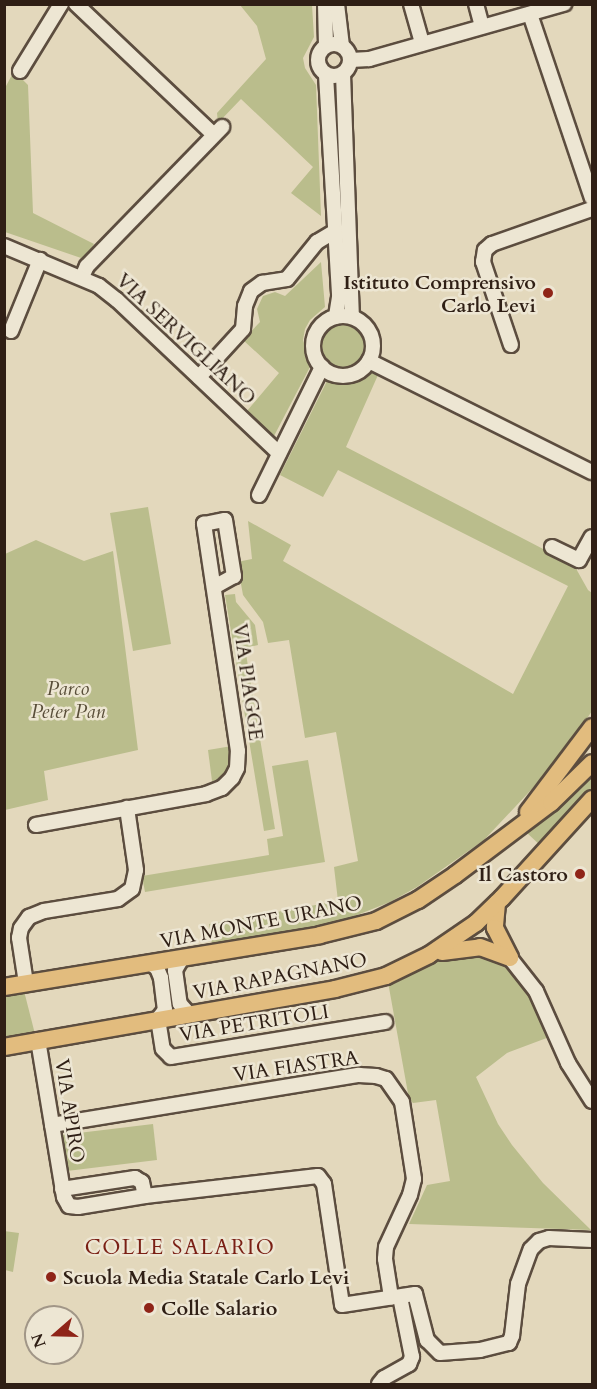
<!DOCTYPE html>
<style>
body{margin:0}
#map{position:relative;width:597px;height:1389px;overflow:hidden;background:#e3d8bc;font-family:Cardo,serif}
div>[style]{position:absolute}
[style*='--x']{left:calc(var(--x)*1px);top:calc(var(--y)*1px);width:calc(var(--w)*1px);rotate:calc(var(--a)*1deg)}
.green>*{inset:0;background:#babd8c}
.round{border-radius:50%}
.roads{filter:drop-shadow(2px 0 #5c4d3f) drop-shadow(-2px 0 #5c4d3f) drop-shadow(0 2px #5c4d3f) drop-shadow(0 -2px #5c4d3f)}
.minor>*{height:14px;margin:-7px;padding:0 7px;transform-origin:7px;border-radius:7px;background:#ede6d3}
.minor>.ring{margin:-7px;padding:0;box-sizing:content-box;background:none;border:14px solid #ede6d3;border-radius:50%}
.major>*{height:16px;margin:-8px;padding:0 8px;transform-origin:8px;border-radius:8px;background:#e2bc7e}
.dots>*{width:16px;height:16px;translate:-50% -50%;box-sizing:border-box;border:3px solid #ede6d3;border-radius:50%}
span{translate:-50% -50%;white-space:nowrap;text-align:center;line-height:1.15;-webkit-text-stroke:5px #ede6d3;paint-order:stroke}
.poi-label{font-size:20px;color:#2f1f15;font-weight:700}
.right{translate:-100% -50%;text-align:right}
.left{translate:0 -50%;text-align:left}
.street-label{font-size:20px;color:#2f1f15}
.park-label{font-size:20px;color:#594e39;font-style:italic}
.neighbourhood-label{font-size:21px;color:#7a1f14;letter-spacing:1.5px}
.frame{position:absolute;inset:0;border:6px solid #2f1f15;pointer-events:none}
.north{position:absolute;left:24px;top:1305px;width:60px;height:60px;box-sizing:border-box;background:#ede6d3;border:2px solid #a19687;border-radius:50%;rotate:250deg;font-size:16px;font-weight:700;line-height:24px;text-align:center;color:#2f1f15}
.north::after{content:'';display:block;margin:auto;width:21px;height:27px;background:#8f2418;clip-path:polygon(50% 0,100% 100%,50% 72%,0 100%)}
</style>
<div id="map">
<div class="green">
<i style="clip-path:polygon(240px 5px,312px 5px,314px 37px,303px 58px,305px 68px,316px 85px,321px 216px,291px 193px,313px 167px,241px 99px,218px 123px,217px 113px,266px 59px,257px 26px)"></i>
<i style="clip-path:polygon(14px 71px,28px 85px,33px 213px,94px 244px,84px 259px,5px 232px,5px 88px)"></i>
<i style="clip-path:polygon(321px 262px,325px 307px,310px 320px,305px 329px,303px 340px,311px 365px,274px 436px,247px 411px,279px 373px,243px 340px,260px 322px,257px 309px,263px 296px,275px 292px,285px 296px)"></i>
<i class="round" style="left:322px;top:325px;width:42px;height:42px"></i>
<i style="clip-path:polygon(374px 372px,378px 375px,346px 447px,574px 565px,588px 590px,592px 593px,592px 711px,558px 761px,484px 840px,417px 887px,390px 902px,342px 921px,212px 945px,209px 924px,338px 901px,334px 867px,358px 861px,336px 732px,305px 738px,289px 640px,268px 643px,263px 622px,243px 595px,237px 562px,252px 559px,248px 521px,291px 545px,283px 561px,513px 694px,568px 586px,338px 470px,323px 497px,280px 475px,327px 381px,346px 383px)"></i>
<i style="clip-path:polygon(148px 507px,171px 644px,133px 651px,110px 513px)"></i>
<i style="clip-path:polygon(36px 540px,84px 561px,113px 551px,138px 750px,44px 771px,48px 800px,5px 810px,5px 554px)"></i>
<i style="clip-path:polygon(235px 594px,236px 602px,255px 625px,258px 645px,245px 648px,275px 829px,264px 831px,225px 595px)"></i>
<i style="clip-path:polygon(232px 746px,229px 769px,221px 779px,212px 781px,208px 750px)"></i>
<i style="clip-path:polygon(308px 760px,325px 862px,145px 892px,142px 876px,269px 855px,267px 839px,283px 836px,272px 766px)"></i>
<i style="clip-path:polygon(592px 770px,592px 789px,542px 847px,526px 832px,546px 817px)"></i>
<i style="clip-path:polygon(495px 955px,520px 974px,552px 1036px,507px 1053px,476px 1077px,498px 1124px,512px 1145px,543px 1183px,591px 1230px,409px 1224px,427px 1185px,450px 1181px,436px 1100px,413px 1103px,409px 1099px,388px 982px,443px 956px)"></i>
<i style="clip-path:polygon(24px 991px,35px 1034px,5px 1040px,5px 995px)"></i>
<i style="clip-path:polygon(153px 1124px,157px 1160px,67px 1171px,62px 1135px)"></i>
<i style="clip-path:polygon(4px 1231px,19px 1233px,13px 1272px,5px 1270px)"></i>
</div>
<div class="roads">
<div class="minor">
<i style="--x:76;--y:4;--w:190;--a:43.5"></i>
<i style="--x:325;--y:4;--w:42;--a:88.6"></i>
<i style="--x:337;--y:4;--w:42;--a:83.2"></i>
<i style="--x:411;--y:4;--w:41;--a:74.2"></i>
<i style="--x:476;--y:4;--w:23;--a:75"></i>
<i style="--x:530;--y:14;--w:194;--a:71.4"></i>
<i class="ring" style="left:318px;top:44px;width:18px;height:18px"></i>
<i style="--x:351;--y:60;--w:18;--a:-3"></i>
<i style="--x:369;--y:59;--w:203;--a:-15.8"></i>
<i style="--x:20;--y:71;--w:79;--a:-58.5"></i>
<i style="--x:343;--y:74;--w:243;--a:87.9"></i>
<i style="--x:326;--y:75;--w:222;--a:86.6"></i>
<i style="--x:339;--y:297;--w:20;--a:99"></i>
<i style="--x:4;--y:246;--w:103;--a:22.8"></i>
<i style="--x:99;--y:286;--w:23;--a:38"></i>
<i style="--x:117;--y:300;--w:223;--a:43.4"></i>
<i style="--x:82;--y:277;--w:12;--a:-66"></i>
<i style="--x:87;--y:266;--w:194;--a:-45.8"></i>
<i class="ring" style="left:313px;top:316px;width:46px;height:46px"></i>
<i style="--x:11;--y:331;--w:77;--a:-67.8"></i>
<i style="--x:511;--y:345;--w:88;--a:-108.6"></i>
<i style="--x:483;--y:262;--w:12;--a:-81"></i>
<i style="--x:485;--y:250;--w:9;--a:-41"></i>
<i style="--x:492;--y:244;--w:106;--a:-19.3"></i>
<i style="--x:369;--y:361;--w:249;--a:26.5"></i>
<i style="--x:199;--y:377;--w:65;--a:-47.5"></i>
<i style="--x:243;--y:329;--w:23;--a:-85"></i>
<i style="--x:245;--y:306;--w:16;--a:-68"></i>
<i style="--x:251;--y:291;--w:14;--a:-36"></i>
<i style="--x:262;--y:283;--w:25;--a:-9"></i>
<i style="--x:287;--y:279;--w:48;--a:-51"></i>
<i style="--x:317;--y:242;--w:21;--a:-31"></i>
<i style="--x:259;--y:495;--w:143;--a:-63.8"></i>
<i style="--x:552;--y:547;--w:30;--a:26"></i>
<i style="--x:579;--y:560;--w:26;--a:-61"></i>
<i style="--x:36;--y:825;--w:173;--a:-10.3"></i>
<i style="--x:206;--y:794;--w:17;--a:-21"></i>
<i style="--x:222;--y:788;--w:14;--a:-45"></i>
<i style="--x:232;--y:778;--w:11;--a:-63"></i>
<i style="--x:237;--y:768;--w:17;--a:-87"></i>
<i style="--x:238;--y:751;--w:230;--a:-98.5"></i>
<i style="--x:204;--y:524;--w:21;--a:-11"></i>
<i style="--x:225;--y:520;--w:57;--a:80.9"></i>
<i style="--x:234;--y:576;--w:23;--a:151"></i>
<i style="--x:510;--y:958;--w:42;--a:51.8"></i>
<i style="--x:536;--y:991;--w:79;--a:66"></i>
<i style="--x:568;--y:1063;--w:45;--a:57.7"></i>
<i style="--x:181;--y:960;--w:12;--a:121"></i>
<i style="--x:175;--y:970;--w:34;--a:82"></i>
<i style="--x:180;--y:1004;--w:13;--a:48"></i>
<i style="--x:151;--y:964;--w:7;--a:34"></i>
<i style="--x:157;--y:968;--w:11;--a:68"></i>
<i style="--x:161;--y:978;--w:32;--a:83"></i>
<i style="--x:165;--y:1010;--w:11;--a:128"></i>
<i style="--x:158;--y:1019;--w:30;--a:81"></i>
<i style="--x:163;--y:1049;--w:11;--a:45"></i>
<i style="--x:171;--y:1057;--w:217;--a:-9.3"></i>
<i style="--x:26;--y:983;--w:46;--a:-98.8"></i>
<i style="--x:19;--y:938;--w:10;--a:-79"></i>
<i style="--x:21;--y:928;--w:14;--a:-54"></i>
<i style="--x:29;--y:917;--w:16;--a:-22"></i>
<i style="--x:44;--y:911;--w:75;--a:-9.2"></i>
<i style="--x:118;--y:899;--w:17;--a:-36"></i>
<i style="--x:132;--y:889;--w:19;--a:-78"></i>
<i style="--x:136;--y:870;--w:63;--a:-98.3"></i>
<i style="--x:38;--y:1040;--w:159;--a:80.6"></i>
<i style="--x:64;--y:1197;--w:10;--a:61"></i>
<i style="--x:69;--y:1206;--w:9;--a:6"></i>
<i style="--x:78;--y:1207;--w:68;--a:-9.3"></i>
<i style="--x:145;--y:1196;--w:174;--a:-6.6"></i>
<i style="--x:318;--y:1176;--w:10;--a:53"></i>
<i style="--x:324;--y:1184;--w:122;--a:81.5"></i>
<i style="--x:342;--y:1305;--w:74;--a:-8.6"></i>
<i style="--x:415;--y:1294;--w:48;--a:75.4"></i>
<i style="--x:427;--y:1340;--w:18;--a:45"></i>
<i style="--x:440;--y:1353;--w:40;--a:-4.3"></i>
<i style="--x:480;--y:1350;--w:30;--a:-14"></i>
<i style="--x:509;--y:1343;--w:8;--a:-67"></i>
<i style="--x:512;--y:1336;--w:52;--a:-83.4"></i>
<i style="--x:518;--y:1284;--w:37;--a:-70"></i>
<i style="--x:531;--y:1249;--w:11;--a:-45"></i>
<i style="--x:539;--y:1241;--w:10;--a:-17"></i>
<i style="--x:549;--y:1238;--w:43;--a:2.7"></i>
<i style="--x:52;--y:1125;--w:311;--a:-9.3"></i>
<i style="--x:359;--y:1075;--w:17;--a:3"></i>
<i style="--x:376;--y:1076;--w:10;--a:17"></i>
<i style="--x:386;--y:1079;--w:28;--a:55"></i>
<i style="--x:402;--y:1102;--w:78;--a:81.1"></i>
<i style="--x:414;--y:1179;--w:16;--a:104"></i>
<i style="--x:410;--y:1195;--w:57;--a:114.8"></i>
<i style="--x:386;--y:1247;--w:12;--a:95"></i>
<i style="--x:385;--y:1259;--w:39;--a:81"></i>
<i style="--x:62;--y:1189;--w:74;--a:-8.6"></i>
<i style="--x:135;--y:1178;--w:8;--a:30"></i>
<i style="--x:142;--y:1182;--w:14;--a:78"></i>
<i style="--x:379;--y:1384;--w:8;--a:-50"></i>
<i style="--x:384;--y:1378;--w:29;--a:-29"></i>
<i style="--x:409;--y:1364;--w:8;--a:-67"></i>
<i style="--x:412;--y:1357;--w:61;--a:-101.3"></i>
</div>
<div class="major">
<i style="--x:528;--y:812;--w:106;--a:-53"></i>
<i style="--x:497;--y:903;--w:25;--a:95"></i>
<i style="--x:495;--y:928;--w:33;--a:63"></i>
<i style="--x:442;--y:952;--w:38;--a:-7"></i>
<i style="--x:480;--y:947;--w:32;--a:20"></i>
<i style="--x:4;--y:987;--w:320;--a:-9.3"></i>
<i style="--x:320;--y:935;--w:58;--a:-14"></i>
<i style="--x:376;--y:921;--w:47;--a:-26.6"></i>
<i style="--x:418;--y:900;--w:45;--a:-34"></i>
<i style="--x:455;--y:875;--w:120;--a:-36.9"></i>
<i style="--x:551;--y:803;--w:57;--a:-44.3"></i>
<i style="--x:4;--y:1047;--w:336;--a:-9.9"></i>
<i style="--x:335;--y:989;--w:53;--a:-14.3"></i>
<i style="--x:386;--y:976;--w:48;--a:-26"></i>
<i style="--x:429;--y:955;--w:57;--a:-34.2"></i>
<i style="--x:476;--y:923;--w:36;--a:-44"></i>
<i style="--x:502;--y:898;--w:134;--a:-47.7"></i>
</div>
</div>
<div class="dots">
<i style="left:548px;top:293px;background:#8f2418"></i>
<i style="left:580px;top:874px;background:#8f2418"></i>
<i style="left:51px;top:1277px;background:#8f2418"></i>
<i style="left:149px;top:1308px;background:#8f2418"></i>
</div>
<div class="poi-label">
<span class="right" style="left:536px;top:294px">Istituto Comprensivo<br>Carlo Levi</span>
<span class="right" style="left:568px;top:874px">Il Castoro</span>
<span class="left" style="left:63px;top:1277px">Scuola Media Statale Carlo Levi</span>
<span class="left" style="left:161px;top:1308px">Colle Salario</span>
</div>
<div class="street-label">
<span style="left:186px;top:339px;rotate:43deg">VIA SERVIGLIANO</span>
<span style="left:248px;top:682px;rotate:82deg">VIA PIAGGE</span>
<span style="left:261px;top:922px;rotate:-11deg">VIA MONTE URANO</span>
<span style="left:280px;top:976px;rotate:-11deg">VIA RAPAGNANO</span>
<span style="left:254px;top:1023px;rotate:-9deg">VIA PETRITOLI</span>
<span style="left:296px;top:1066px;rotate:-8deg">VIA FIASTRA</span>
<span style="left:70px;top:1111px;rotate:81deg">VIA APIRO</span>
</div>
<div class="park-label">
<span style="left:68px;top:700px">Parco<br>Peter Pan</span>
</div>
<div class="neighbourhood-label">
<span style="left:180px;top:1248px">COLLE SALARIO</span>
</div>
<div class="frame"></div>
<div class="north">N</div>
</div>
